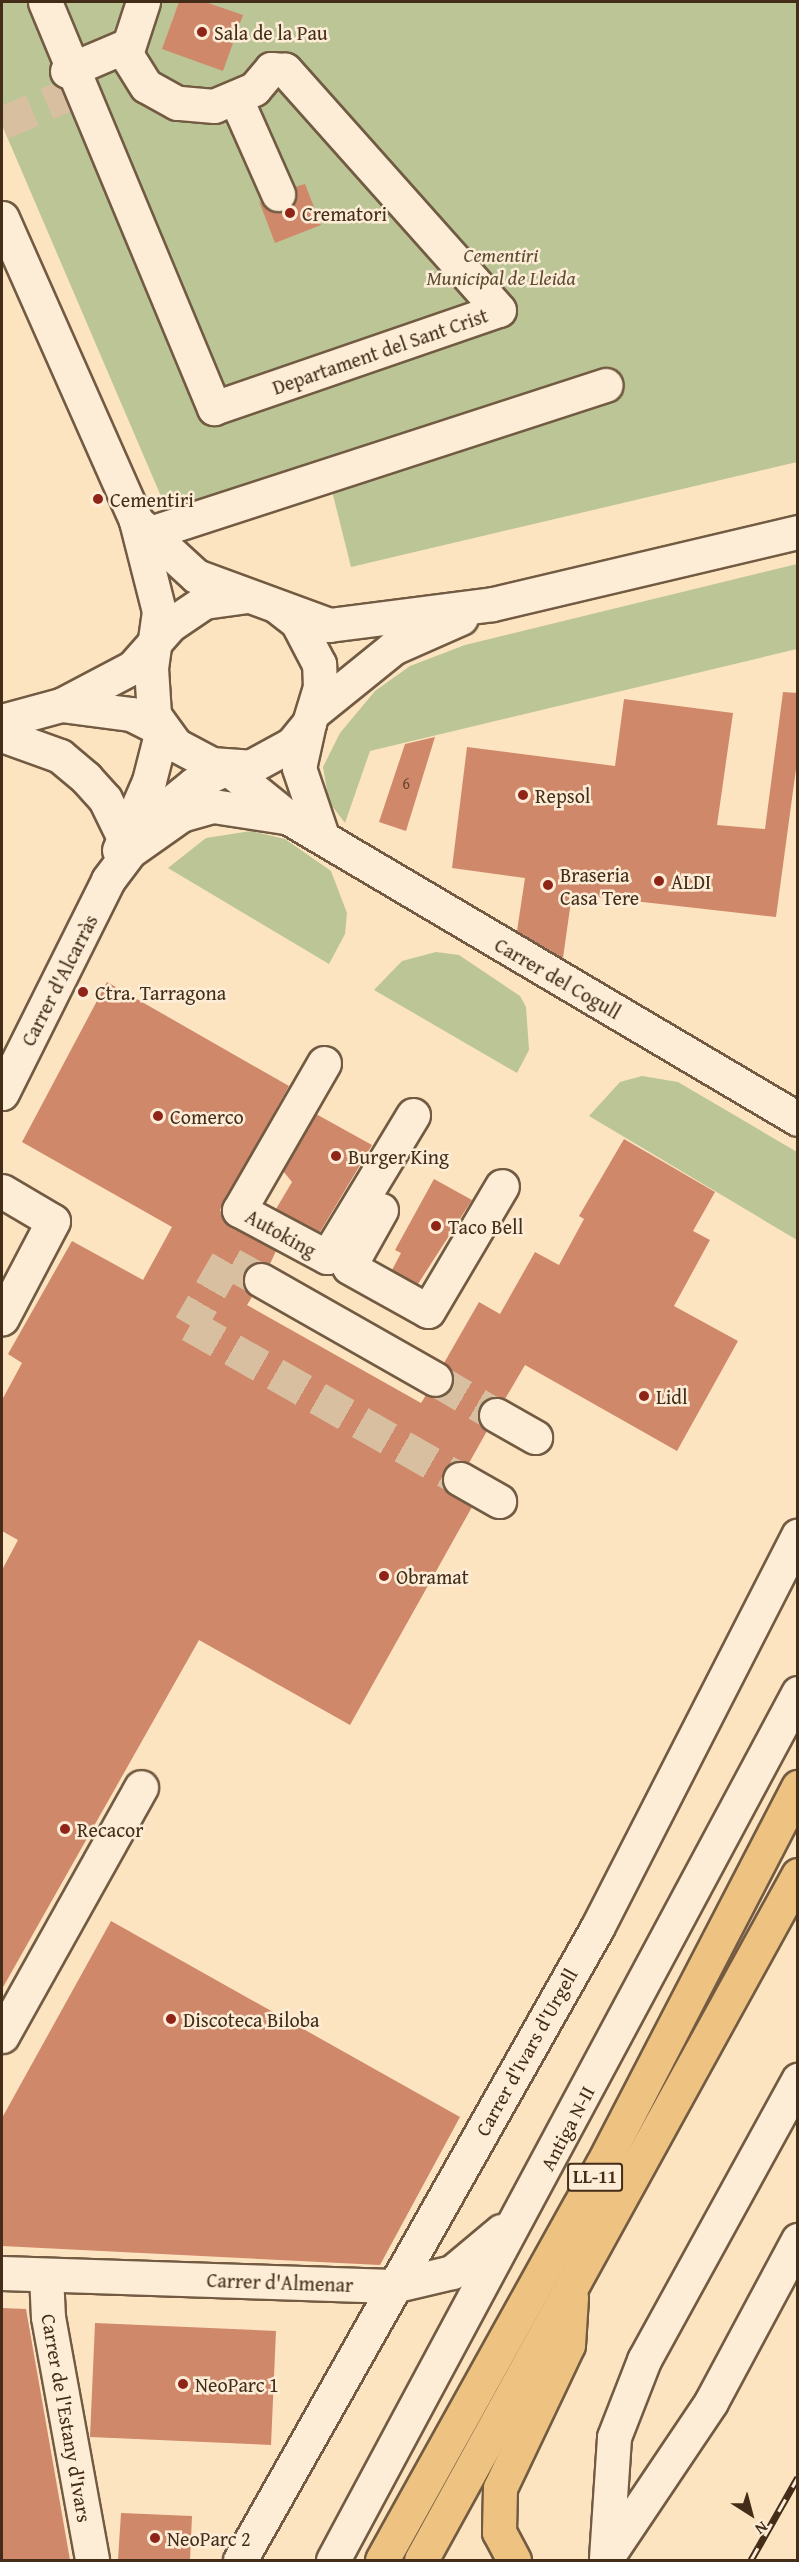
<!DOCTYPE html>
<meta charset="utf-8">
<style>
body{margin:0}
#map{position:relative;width:799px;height:2562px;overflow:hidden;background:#fce4c1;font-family:"Gentium Book Plus",serif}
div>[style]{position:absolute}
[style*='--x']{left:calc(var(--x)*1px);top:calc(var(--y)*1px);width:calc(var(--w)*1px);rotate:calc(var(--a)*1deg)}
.green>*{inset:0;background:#bbc596}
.building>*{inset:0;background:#d0886a}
.minor-tunnel>*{height:33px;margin-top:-16.5px;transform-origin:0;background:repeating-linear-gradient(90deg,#d7bf9f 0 33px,transparent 0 49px)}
.roads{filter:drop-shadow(2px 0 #725b42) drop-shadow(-2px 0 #725b42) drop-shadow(0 2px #725b42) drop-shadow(0 -2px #725b42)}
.minor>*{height:33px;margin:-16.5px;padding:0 16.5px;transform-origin:16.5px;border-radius:16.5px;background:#fdedd7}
.highway>*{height:33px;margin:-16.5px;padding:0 16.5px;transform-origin:16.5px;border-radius:16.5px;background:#eec280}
.rail>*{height:7px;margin-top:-3.5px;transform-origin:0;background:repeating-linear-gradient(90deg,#fdedd7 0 14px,#442d18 0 28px);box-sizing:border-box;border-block:2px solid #442d18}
.dots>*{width:16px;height:16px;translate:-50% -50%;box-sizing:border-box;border:3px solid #fdedd7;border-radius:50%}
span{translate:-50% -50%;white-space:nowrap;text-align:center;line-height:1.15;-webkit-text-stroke:5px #fdedd7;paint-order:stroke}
.number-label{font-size:16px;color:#67442c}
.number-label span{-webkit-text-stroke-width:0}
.shield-label span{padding:2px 4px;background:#fdedd7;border:2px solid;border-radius:4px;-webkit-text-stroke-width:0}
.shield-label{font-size:18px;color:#442d18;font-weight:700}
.poi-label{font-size:20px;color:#442d18}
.left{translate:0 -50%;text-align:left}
.park-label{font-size:20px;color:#5c4b31;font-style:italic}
.street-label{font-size:20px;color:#442d18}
.frame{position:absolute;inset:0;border:3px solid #442d18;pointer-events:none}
.north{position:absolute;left:721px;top:2484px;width:60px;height:60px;-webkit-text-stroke:4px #fdedd7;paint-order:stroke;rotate:144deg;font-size:16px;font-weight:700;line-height:24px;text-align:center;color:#442d18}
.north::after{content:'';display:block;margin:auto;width:21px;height:27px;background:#442d18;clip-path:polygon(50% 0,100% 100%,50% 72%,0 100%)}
</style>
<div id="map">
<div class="green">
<i style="clip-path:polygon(2px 2px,797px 2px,797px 462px,351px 567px,324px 459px,169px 515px,2px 125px)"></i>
<i style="clip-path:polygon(797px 564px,797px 649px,370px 751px,345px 823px,329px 802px,323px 767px,340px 733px,375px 691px,410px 666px,465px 645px)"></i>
<i style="clip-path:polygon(251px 831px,285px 839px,331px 871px,347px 913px,345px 934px,329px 964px,168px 868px,206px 838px)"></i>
<i style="clip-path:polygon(436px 952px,459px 955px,520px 996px,526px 1007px,529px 1050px,517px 1073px,374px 990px,402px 961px)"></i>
<i style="clip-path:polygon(642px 1076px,678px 1082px,797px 1152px,797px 1240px,589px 1116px,620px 1082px)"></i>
</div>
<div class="building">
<i style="clip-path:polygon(179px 2px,205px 2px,243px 15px,223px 71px,162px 49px)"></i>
<i style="clip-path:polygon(305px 184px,321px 225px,275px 243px,259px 201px,267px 209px,285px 211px,293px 205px,295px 187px)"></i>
<i style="clip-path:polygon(783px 692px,798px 693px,798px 754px,776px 917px,572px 894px,563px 958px,517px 931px,525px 878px,452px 868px,467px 747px,615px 766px,624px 699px,733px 713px,717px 825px,765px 829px)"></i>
<i style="clip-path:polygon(435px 737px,406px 831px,379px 822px,405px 744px)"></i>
<i style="clip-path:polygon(107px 982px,289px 1086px,220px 1210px,230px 1226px,276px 1251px,270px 1264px,252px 1264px,244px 1271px,245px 1289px,252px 1297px,247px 1305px,421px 1403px,426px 1395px,444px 1395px,454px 1379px,444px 1363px,479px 1302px,500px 1314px,535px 1252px,559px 1265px,584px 1219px,579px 1216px,624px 1139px,715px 1192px,693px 1231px,710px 1240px,674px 1306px,738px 1341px,677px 1451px,525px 1365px,505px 1399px,486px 1399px,477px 1416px,487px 1431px,469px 1463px,451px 1463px,441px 1479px,450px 1495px,472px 1507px,350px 1725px,199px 1640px,2px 1989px,2px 1570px,18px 1540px,2px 1531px,2px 1400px,22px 1363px,8px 1354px,72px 1241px,143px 1280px,172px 1227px,22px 1142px)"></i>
<i style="clip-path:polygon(316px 1114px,372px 1145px,320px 1232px,276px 1209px,292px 1182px,283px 1171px)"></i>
<i style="clip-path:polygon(434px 1179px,472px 1200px,418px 1284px,392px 1270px,401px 1253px,395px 1250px)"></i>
<i style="clip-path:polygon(111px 1921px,460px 2117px,380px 2265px,2px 2246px,2px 2118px)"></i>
<i style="clip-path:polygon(2px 2308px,26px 2309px,70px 2560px,2px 2560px)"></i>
<i style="clip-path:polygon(95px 2323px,276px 2331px,271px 2445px,90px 2437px)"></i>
<i style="clip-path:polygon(121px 2513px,192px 2516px,190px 2560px,118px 2560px)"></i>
</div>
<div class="minor-tunnel">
<i style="--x:2;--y:123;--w:81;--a:-23.4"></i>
<i style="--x:261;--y:1280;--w:39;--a:-151"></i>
<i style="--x:227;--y:1261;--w:74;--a:120"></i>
<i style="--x:190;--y:1325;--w:311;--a:29.7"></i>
<i style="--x:435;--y:1379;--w:71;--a:30.5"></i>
</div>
<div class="roads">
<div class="minor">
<i style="--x:45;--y:2;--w:440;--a:67.4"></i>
<i style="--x:214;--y:408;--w:301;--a:-19"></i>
<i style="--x:499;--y:310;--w:322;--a:-131.7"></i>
<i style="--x:285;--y:70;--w:14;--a:-176"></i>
<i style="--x:271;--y:69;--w:26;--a:130"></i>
<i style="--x:254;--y:89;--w:43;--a:157"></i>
<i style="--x:214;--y:106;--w:37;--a:-175"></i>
<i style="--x:177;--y:103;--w:35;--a:-151"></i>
<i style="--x:146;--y:86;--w:38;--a:-122"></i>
<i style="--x:126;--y:54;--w:55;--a:-71.9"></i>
<i style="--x:67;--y:71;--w:66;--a:-23.1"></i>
<i style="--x:236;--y:99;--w:104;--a:66.1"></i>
<i style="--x:2;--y:218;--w:331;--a:66.1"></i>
<i style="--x:136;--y:521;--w:93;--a:75.7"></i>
<i style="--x:159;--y:611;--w:58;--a:98"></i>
<i style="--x:151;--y:668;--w:47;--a:86.3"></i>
<i style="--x:154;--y:715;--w:37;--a:54"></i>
<i style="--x:176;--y:745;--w:40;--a:28"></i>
<i style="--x:211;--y:764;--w:39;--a:4"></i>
<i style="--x:250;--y:767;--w:48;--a:-28.7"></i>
<i style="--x:292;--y:744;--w:27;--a:-51"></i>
<i style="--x:309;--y:723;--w:37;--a:-73"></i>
<i style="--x:320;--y:688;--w:24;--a:-92"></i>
<i style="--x:319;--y:664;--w:47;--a:-117.6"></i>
<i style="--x:297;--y:622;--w:24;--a:-142"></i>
<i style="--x:136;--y:521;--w:81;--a:42.5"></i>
<i style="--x:196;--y:576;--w:142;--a:20.2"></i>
<i style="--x:329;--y:625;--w:165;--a:-7.3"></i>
<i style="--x:493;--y:604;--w:313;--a:-13.3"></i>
<i style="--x:150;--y:533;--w:479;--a:-18"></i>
<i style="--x:61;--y:705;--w:71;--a:7.3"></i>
<i style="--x:131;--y:714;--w:35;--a:27"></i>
<i style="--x:314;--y:712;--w:102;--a:-39"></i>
<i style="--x:393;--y:648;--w:74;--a:-23.8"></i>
<i style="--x:2;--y:721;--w:61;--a:-15.2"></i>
<i style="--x:61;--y:705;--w:81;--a:-27.8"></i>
<i style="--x:133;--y:667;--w:56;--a:-48.6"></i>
<i style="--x:170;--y:625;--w:41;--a:-34.1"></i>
<i style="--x:204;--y:602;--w:42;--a:-8.1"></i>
<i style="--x:309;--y:723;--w:46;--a:102.5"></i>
<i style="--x:299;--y:768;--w:69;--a:71.3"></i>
<i style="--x:2;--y:735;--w:62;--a:19.9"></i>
<i style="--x:60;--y:756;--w:34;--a:40"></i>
<i style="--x:86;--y:778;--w:28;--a:48"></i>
<i style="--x:105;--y:799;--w:41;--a:64.1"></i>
<i style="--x:227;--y:768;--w:80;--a:38.9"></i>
<i style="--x:289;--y:818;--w:591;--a:30.6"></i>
<i style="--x:152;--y:818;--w:54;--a:-39"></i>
<i style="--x:194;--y:784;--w:37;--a:-26"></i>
<i style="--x:119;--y:850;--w:75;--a:-66.5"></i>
<i style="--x:149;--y:781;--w:53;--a:-75.7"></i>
<i style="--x:324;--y:1063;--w:170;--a:120"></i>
<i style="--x:239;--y:1210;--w:100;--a:28.1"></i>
<i style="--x:327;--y:1257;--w:166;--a:-58.8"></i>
<i style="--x:2;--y:1093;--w:238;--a:-63.5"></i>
<i style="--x:108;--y:880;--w:36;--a:-53"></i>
<i style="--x:130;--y:851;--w:62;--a:-35.2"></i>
<i style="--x:181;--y:815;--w:33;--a:-16"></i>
<i style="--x:213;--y:806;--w:74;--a:8.6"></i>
<i style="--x:2;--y:1191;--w:59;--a:30.5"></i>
<i style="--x:53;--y:1221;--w:110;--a:117.7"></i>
<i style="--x:381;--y:1210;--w:65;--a:119.3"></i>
<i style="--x:349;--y:1267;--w:90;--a:29.1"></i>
<i style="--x:428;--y:1311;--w:145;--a:-59.4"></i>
<i style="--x:261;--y:1280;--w:200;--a:29.6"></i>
<i style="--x:496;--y:1415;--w:45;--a:29.4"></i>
<i style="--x:460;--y:1479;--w:45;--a:29.4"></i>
<i style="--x:2;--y:2036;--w:285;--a:-60.8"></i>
<i style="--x:2;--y:2273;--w:391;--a:1.9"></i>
<i style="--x:393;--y:2286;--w:61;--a:-13.3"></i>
<i style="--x:452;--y:2272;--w:64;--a:-39.9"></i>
<i style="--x:46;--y:2275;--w:42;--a:87.3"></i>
<i style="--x:48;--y:2317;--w:247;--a:79.7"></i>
<i style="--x:609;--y:2554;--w:183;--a:-56.1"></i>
<i style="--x:711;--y:2402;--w:184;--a:-61.8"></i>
<i style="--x:606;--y:2558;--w:121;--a:-86.2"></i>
<i style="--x:614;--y:2437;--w:83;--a:-68.7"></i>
<i style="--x:644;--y:2360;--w:320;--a:-61.2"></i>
<i style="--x:240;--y:2560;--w:726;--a:-60.54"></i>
<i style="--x:597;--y:1928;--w:441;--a:-62.9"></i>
<i style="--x:333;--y:2560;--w:984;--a:-61.79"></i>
</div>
<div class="highway">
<i style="--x:382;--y:2560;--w:452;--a:-60.9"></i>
<i style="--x:602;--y:2165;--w:426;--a:-62.6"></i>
<i style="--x:421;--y:2560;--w:782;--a:-61.17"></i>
<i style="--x:514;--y:2560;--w:32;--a:-118"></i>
<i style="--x:499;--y:2532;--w:44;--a:-88.7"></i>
<i style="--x:500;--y:2488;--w:158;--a:-64.6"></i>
<i style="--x:568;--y:2345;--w:48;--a:-86.4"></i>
</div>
</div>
<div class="rail">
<i style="--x:751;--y:2560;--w:95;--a:-60.5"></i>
</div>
<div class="dots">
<i style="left:202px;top:32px;background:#8f2418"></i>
<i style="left:290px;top:213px;background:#8f2418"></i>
<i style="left:98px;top:499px;background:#8f2418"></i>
<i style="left:523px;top:795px;background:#8f2418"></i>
<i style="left:659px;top:881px;background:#8f2418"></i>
<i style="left:548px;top:885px;background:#8f2418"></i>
<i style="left:83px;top:992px;background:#8f2418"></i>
<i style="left:158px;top:1116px;background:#8f2418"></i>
<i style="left:336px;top:1156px;background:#8f2418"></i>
<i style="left:436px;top:1226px;background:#8f2418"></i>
<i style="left:644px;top:1396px;background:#8f2418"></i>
<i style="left:384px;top:1576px;background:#8f2418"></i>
<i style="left:65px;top:1829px;background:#8f2418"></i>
<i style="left:171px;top:2019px;background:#8f2418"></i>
<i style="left:183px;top:2384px;background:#8f2418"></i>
<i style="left:155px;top:2538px;background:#8f2418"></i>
</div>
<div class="number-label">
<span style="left:406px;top:783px">6</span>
</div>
<div class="shield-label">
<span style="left:595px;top:2177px">LL-11</span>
</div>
<div class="poi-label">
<span class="left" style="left:214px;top:32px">Sala de la Pau</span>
<span class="left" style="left:302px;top:213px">Crematori</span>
<span class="left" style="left:110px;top:499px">Cementiri</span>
<span class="left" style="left:535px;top:795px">Repsol</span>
<span class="left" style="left:560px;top:886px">Braseria<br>Casa Tere</span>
<span class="left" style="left:671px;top:881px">ALDI</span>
<span class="left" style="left:95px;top:992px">Ctra. Tarragona</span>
<span class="left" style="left:170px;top:1116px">Comerco</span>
<span class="left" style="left:348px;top:1156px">Burger King</span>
<span class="left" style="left:448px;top:1226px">Taco Bell</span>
<span class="left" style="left:656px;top:1396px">Lidl</span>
<span class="left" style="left:396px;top:1576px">Obramat</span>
<span class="left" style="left:77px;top:1829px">Recacor</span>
<span class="left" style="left:183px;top:2019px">Discoteca Biloba</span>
<span class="left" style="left:195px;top:2384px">NeoParc 1</span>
<span class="left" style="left:167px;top:2538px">NeoParc 2</span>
</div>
<div class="park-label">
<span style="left:501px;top:266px">Cementiri<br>Municipal de Lleida</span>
</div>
<div class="street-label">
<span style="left:380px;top:351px;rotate:-19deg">Departament del Sant Crist</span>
<span style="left:558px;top:978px;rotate:30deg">Carrer del Cogull</span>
<span style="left:59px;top:980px;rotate:-63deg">Carrer d'Alcarràs</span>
<span style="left:281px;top:1233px;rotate:29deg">Autoking</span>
<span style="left:526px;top:2052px;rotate:-61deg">Carrer d'Ivars d'Urgell</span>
<span style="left:567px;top:2128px;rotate:-62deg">Antiga N-II</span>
<span style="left:280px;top:2282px;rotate:2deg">Carrer d'Almenar</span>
<span style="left:67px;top:2418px;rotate:80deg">Carrer de l'Estany d'Ivars</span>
</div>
<div class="frame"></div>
<div class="north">N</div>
</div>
